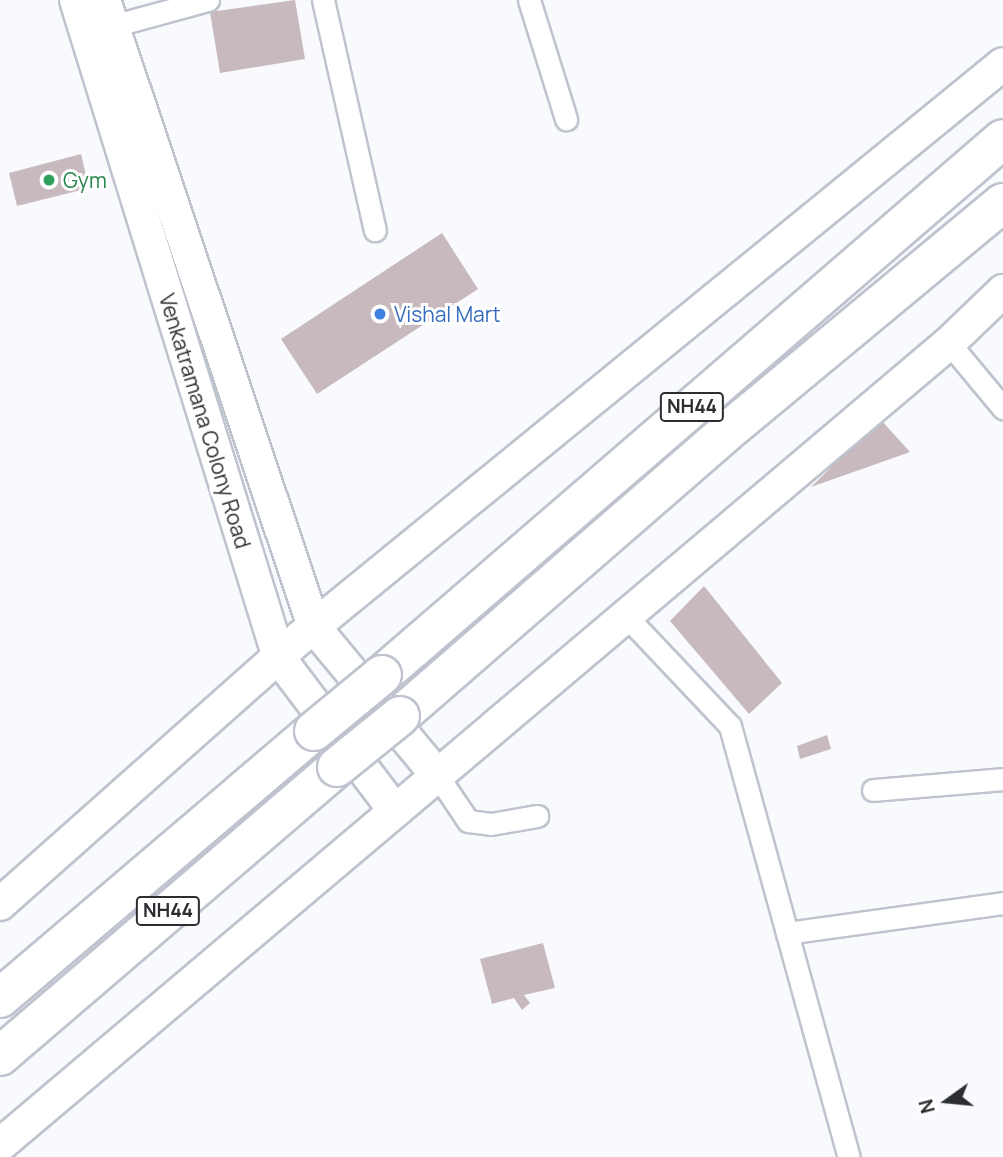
<!DOCTYPE html>
<style>
body{margin:0}
#map{position:relative;width:1003px;height:1157px;overflow:hidden;background:#f8fafe;font-family:Manrope,sans-serif}
div>[style]{position:absolute}
[style*='--x']{left:calc(var(--x)*1px);top:calc(var(--y)*1px);width:calc(var(--w)*1px);rotate:calc(var(--a)*1deg)}
.building>*{inset:0;background:#c7b9bd}
.roads{filter:drop-shadow(2px 0 #bec3ce) drop-shadow(-2px 0 #bec3ce) drop-shadow(0 2px #bec3ce) drop-shadow(0 -2px #bec3ce)}
.street>*{height:21px;margin:-10.5px;padding:0 10.5px;transform-origin:10.5px;border-radius:10.5px;background:#fff}
.secondary>*{height:32px;margin:-16px;padding:0 16px;transform-origin:16px;border-radius:16px;background:#fff}
.highway>*{height:38px;margin:-19px;padding:0 19px;transform-origin:19px;border-radius:19px;background:#fff}
.bridges{filter:drop-shadow(2px 0 #bec3ce) drop-shadow(-2px 0 #bec3ce) drop-shadow(0 2px #bec3ce) drop-shadow(0 -2px #bec3ce)}
.highway-bridge>*{height:38px;margin:-19px;padding:0 19px;transform-origin:19px;border-radius:19px;background:#fff}
.dots>*{width:19px;height:19px;translate:-50% -50%;box-sizing:border-box;border:4px solid #fff;border-radius:50%}
span{translate:-50% -50%;white-space:nowrap;text-align:center;line-height:1.15;-webkit-text-stroke:6px #fff;paint-order:stroke}
.shield-label span{padding:2px 5px;background:#fff;border:2px solid;border-radius:5px;-webkit-text-stroke-width:0}
.shield-label{font-size:19px;color:#2b2d31;font-weight:700}
.leisure-label{font-size:21px;color:#27864d}
.left{translate:0 -50%;text-align:left}
.shop-label{font-size:21px;color:#366cbe}
.street-label{font-size:21px;color:#2b2d31}
.north{position:absolute;left:912px;top:1066px;width:70px;height:70px;-webkit-text-stroke:5px #fff;paint-order:stroke;rotate:255deg;font-size:19px;font-weight:700;line-height:28px;text-align:center;color:#2b2d31}
.north::after{content:'';display:block;margin:auto;width:24px;height:32px;background:#2b2d31;clip-path:polygon(50% 0,100% 100%,50% 72%,0 100%)}
</style>
<div id="map">
<div class="building">
<i style="clip-path:polygon(295px 0,305px 59px,220px 73px,210px 12px)"></i>
<i style="clip-path:polygon(81px 154px,89px 188px,17px 206px,9px 173px)"></i>
<i style="clip-path:polygon(442px 233px,478px 289px,317px 394px,281px 339px)"></i>
<i style="clip-path:polygon(880px 419px,910px 452px,811px 487px)"></i>
<i style="clip-path:polygon(704px 586px,782px 683px,749px 714px,670px 621px)"></i>
<i style="clip-path:polygon(827px 735px,831px 749px,800px 759px,797px 746px)"></i>
<i style="clip-path:polygon(543px 943px,555px 988px,524px 995px,530px 1003px,522px 1010px,514px 998px,492px 1004px,480px 959px)"></i>
</div>
<div class="roads">
<div class="street">
<i style="--x:323;--y:0;--w:236;--a:77.3"></i>
<i style="--x:529;--y:0;--w:125;--a:72.7"></i>
<i style="--x:101;--y:29;--w:111;--a:-15.2"></i>
<i style="--x:949;--y:343;--w:85;--a:50.3"></i>
<i style="--x:626;--y:616;--w:151;--a:46.6"></i>
<i style="--x:730;--y:726;--w:447;--a:74.6"></i>
<i style="--x:437;--y:775;--w:55;--a:56"></i>
<i style="--x:468;--y:821;--w:23;--a:7"></i>
<i style="--x:491;--y:824;--w:47;--a:-9.9"></i>
<i style="--x:873;--y:790;--w:130;--a:-4.8"></i>
<i style="--x:787;--y:933;--w:218;--a:-7.9"></i>
</div>
<div class="secondary">
<i style="--x:76;--y:0;--w:689;--a:72.85"></i>
<i style="--x:279;--y:658;--w:192;--a:52.8"></i>
<i style="--x:104;--y:0;--w:661;--a:71.48"></i>
<i style="--x:314;--y:627;--w:192;--a:50.3"></i>
<i style="--x:0;--y:904;--w:402;--a:-41.6"></i>
<i style="--x:301;--y:637;--w:906;--a:-39.22"></i>
<i style="--x:0;--y:1145;--w:1242;--a:-40.2"></i>
<i style="--x:949;--y:343;--w:75;--a:-43.9"></i>
</div>
<div class="highway">
<i style="--x:382;--y:675;--w:820;--a:-40.8"></i>
<i style="--x:400;--y:716;--w:442;--a:-41"></i>
<i style="--x:734;--y:426;--w:349;--a:-39.7"></i>
<i style="--x:0;--y:998;--w:412;--a:-40.4"></i>
<i style="--x:0;--y:1056;--w:444;--a:-40.6"></i>
</div>
</div>
<div class="bridges">
<div class="highway-bridge">
<i style="--x:314;--y:731;--w:88;--a:-39.5"></i>
<i style="--x:337;--y:767;--w:81;--a:-39"></i>
</div>
</div>
<div class="dots">
<i style="left:49px;top:180px;background:#2e9e5b"></i>
<i style="left:380px;top:314px;background:#3f7fe0"></i>
</div>
<div class="shield-label">
<span style="left:692px;top:407px">NH44</span>
<span style="left:168px;top:911px">NH44</span>
</div>
<div class="leisure-label">
<span class="left" style="left:63px;top:180px">Gym</span>
</div>
<div class="shop-label">
<span class="left" style="left:394px;top:314px">Vishal Mart</span>
</div>
<div class="street-label">
<span style="left:205px;top:421px;rotate:73deg">Venkatramana Colony Road</span>
</div>
<div class="north">N</div>
</div>
